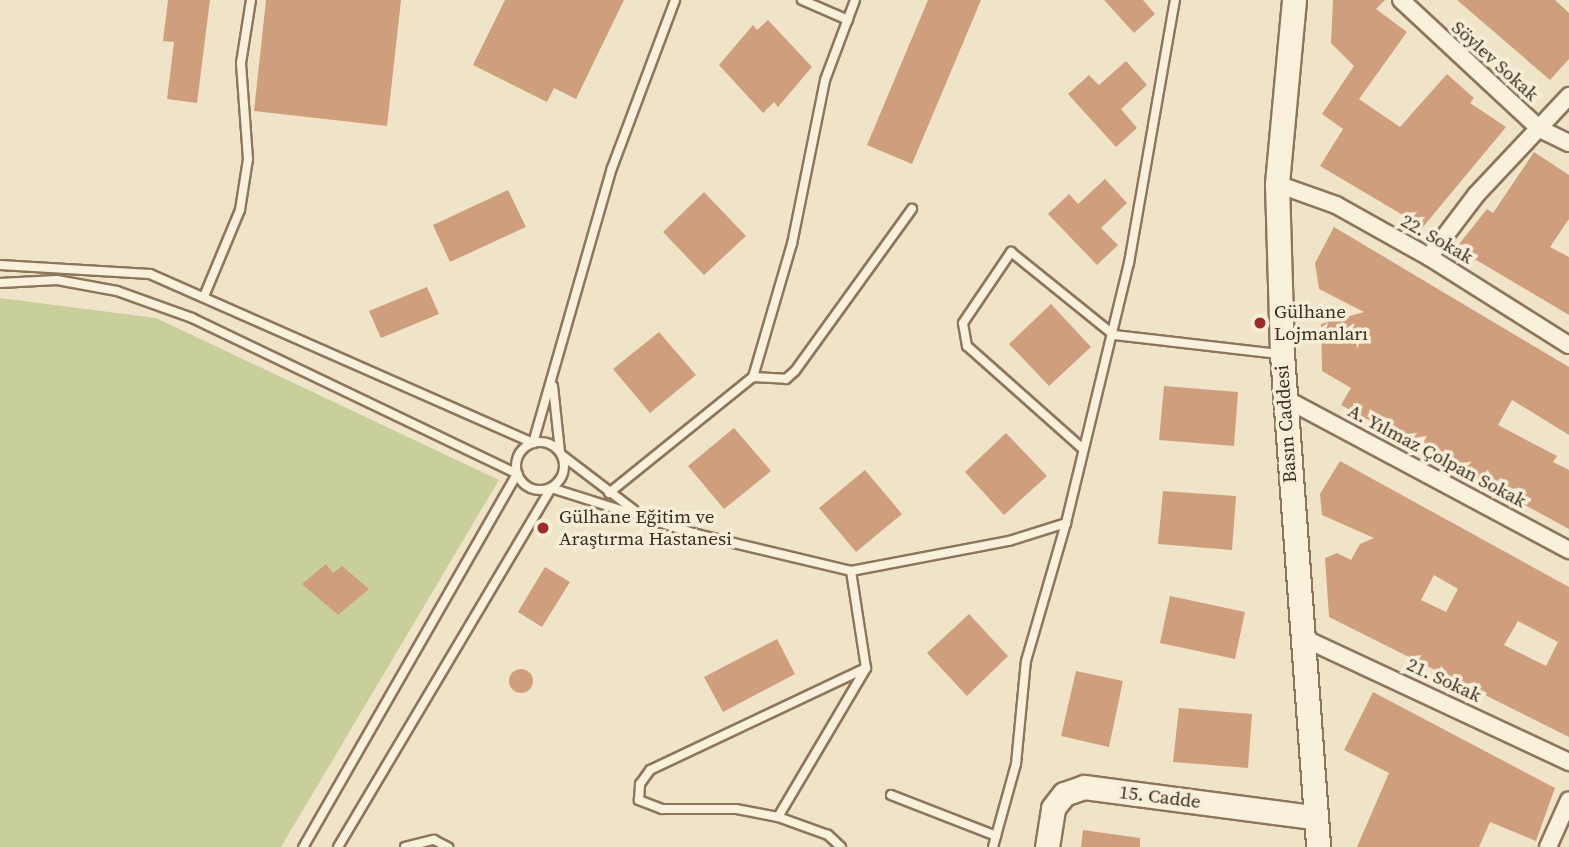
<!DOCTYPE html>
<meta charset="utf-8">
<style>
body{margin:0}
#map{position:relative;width:1569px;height:847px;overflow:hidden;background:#f0e4c8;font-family:"Source Serif 4",serif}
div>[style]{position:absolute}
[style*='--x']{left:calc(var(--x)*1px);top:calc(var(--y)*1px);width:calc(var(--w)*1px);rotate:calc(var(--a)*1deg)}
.green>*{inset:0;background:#c9cf9b}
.building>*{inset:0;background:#cf9f7d}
.round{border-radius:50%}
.roads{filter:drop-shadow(2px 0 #8d765c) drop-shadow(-2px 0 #8d765c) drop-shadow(0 2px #8d765c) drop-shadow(0 -2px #8d765c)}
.lane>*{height:8px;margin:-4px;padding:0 4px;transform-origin:4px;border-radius:4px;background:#faf1dc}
.lane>.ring{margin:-4px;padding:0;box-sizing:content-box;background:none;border:8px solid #faf1dc;border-radius:50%}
.street>*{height:16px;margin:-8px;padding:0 8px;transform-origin:8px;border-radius:8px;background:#faf1dc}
.secondary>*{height:23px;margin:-11.5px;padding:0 11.5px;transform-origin:11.5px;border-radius:11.5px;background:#faf1dc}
.dots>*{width:19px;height:19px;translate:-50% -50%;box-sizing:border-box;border:4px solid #f7eed8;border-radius:50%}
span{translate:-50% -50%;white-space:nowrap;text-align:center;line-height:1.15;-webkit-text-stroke:7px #f7eed8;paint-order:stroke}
.street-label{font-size:19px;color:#3d2e20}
.poi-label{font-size:19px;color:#3d2e20}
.left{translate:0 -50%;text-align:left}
</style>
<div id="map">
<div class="green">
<i style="clip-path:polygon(0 298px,156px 318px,499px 480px,281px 847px,0 847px)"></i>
</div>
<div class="building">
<i style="clip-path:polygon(168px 0,210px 0,197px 103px,167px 99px,174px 42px,163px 41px)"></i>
<i style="clip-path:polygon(266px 0,401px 0,387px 126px,254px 111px)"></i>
<i style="clip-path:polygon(505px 0,624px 0,576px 99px,554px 88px,547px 102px,473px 65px)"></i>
<i style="clip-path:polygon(928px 0,981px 0,912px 164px,867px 145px)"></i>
<i style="clip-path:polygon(1104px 0,1143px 0,1155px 14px,1134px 33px)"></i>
<i style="clip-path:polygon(1333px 0,1385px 0,1376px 9px,1407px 32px,1359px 99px,1400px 127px,1447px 74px,1474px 98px,1470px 103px,1506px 127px,1423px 227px,1320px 166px,1343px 129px,1322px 114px,1354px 66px,1331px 43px)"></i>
<i style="clip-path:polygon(1457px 0,1555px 0,1569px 13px,1569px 59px,1550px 80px)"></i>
<i style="clip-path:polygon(768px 20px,812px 67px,778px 107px,774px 102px,763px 113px,719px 65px,753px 25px,757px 30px)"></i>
<i style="clip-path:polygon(1126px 61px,1147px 85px,1121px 109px,1137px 128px,1116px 147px,1068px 94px,1089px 75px,1099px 85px)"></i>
<i style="clip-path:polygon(1534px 152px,1569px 175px,1569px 219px,1550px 247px,1569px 257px,1569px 315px,1456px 248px,1487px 209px,1493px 213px)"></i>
<i style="clip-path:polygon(1105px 179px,1127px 203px,1101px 228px,1118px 245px,1097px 265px,1048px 214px,1069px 194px,1078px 204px)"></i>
<i style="clip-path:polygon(508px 190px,526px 227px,450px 262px,433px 225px)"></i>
<i style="clip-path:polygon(704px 192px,746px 236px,704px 275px,663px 232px)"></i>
<i style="clip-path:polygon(1334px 227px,1569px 367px,1569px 435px,1512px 400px,1498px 425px,1557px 456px,1553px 462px,1569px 470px,1569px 529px,1341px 405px,1351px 388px,1322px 371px,1321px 324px,1364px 312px,1319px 289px,1315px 263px)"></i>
<i style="clip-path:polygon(427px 287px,439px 314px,381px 338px,369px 311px)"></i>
<i style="clip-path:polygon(1051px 304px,1091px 347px,1049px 386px,1009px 344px)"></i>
<i style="clip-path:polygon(659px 332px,696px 375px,650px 413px,613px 369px)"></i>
<i style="clip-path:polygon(1164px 386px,1238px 392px,1234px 446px,1159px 440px)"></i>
<i style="clip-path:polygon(734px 428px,771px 471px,724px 509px,688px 466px)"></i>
<i style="clip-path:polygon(1006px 433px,1047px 476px,1004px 515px,965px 472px)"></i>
<i style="clip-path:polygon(evenodd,1340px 461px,1569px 587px,1569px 737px,1329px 617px,1325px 558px,1337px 553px,1351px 560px,1360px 544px,1374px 538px,1322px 515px,1320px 494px,1340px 461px,1434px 575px,1458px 589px,1446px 612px,1421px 600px,1434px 575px,1340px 461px,1518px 621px,1558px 642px,1546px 666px,1504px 645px,1518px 621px)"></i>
<i style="clip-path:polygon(865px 470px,902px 514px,856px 552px,819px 508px)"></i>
<i style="clip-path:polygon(1163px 491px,1236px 496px,1232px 550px,1158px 544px)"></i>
<i style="clip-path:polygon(326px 564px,333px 573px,342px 566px,369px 589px,338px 615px,302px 584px)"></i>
<i style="clip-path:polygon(545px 567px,570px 582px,542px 627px,518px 612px)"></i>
<i style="clip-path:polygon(1170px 596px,1245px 612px,1235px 659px,1160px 643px)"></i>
<i style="clip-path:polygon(969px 614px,1008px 656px,967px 696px,927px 653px)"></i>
<i style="clip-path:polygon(777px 639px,795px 674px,723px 712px,704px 677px)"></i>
<i class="round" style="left:509px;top:669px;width:24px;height:24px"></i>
<i style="clip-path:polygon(1076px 671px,1123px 681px,1109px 747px,1061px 736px)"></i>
<i style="clip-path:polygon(1373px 692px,1555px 788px,1536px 841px,1490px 822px,1479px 847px,1357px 847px,1389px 773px,1344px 750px)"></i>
<i style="clip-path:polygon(1179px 708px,1252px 714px,1248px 768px,1173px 762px)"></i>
<i style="clip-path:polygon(1083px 830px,1140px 838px,1140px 847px,1081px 847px)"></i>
</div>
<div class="roads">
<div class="lane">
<i style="--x:802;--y:0;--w:50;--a:23.5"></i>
<i style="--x:0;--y:265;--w:150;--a:3.4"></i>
<i style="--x:150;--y:274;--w:419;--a:23.8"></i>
<i style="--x:533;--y:443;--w:286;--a:-74"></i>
<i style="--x:612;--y:168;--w:179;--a:-69.4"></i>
<i style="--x:0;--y:283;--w:57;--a:-3"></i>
<i style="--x:57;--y:280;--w:61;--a:10.4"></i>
<i style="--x:117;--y:291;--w:80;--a:19.8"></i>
<i style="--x:192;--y:318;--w:361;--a:25.6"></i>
<i style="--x:517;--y:474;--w:430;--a:119.8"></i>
<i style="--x:205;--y:294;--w:91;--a:-67.4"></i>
<i style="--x:240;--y:210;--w:52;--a:-81.1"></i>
<i style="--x:248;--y:159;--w:96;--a:-94.2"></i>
<i style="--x:241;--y:63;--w:64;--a:-81"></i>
<i style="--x:753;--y:377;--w:33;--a:3"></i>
<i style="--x:786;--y:379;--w:12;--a:-42"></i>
<i style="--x:795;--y:371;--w:200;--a:-54.2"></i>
<i style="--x:553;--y:386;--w:66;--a:83.9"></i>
<i class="ring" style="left:516px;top:442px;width:40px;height:40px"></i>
<i style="--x:1083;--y:449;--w:155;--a:-138.4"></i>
<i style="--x:967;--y:346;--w:23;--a:-100"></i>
<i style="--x:963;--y:323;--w:86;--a:-55.9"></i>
<i style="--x:1011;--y:252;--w:132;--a:38.9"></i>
<i style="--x:1114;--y:335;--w:166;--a:6.6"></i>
<i style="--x:563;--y:456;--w:96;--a:37.3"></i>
<i style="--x:609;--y:493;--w:185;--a:-38.9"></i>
<i style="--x:753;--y:377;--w:139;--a:-73.7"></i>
<i style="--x:792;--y:244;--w:167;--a:-78.6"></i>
<i style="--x:825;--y:80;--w:85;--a:-69.4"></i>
<i style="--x:891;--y:795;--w:113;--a:21.3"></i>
<i style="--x:996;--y:836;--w:75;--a:-74.5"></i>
<i style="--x:1016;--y:764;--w:103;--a:-84.5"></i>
<i style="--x:1026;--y:661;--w:144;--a:-73.8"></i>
<i style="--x:778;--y:817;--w:173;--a:-59.4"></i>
<i style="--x:866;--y:668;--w:98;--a:-98.8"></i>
<i style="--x:338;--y:847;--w:417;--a:-59.3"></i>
<i style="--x:551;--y:488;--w:152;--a:17.6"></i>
<i style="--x:696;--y:534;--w:159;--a:13.4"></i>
<i style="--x:851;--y:571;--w:161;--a:-10.8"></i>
<i style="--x:1009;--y:541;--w:60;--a:-17.5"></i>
<i style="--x:1066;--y:523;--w:268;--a:-76.4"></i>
<i style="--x:1129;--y:263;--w:267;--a:-80.1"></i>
<i style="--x:405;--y:847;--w:30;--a:-14"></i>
<i style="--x:434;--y:840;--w:16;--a:27"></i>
<i style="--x:841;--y:847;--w:18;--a:-137"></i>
<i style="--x:828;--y:835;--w:53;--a:-160.2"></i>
<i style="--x:778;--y:817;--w:43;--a:-169.2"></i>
<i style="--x:736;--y:809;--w:74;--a:180"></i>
<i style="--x:662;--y:809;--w:25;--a:-159"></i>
<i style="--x:639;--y:800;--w:16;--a:-86"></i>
<i style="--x:640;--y:784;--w:17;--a:-54"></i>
<i style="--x:650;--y:770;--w:239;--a:-25.3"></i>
<i style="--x:993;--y:847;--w:11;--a:-75"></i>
</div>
<div class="street">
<i style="--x:1401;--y:0;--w:190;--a:42.9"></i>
<i style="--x:1540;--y:129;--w:32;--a:26"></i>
<i style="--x:1277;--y:184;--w:63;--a:19.6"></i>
<i style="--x:1336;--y:205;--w:107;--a:29.2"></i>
<i style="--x:1429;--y:257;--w:165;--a:32.2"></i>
<i style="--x:1429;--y:257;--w:78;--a:-52.8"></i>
<i style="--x:1476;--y:195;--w:136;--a:-46.8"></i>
<i style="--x:1286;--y:399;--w:321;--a:28.1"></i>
<i style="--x:1301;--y:637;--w:296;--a:25"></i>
<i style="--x:1548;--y:847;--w:51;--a:-65.9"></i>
</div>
<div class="secondary">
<i style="--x:1294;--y:0;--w:185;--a:95.3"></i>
<i style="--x:1277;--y:184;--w:170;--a:88.3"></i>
<i style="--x:1282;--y:354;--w:494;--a:85.8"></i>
<i style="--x:1047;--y:847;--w:39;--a:-81"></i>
<i style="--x:1053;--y:808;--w:18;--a:-52"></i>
<i style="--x:1064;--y:794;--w:21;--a:-19"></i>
<i style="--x:1084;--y:787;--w:231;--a:7.5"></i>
</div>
</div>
<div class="dots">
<i style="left:1260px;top:323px;background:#9e2a2b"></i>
<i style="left:543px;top:528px;background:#9e2a2b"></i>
</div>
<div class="street-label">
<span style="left:1495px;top:61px;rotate:42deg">Söylev Sokak</span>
<span style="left:1437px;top:239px;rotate:30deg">22. Sokak</span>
<span style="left:1286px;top:424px;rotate:-94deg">Basın Caddesi</span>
<span style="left:1437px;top:456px;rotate:28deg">A. Yılmaz Çolpan Sokak</span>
<span style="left:1444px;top:680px;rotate:25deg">21. Sokak</span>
<span style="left:1160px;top:797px;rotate:7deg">15. Cadde</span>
</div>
<div class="poi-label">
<span class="left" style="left:1274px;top:323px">Gülhane<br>Lojmanları</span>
<span class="left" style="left:559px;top:528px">Gülhane Eğitim ve<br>Araştırma Hastanesi</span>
</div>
</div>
